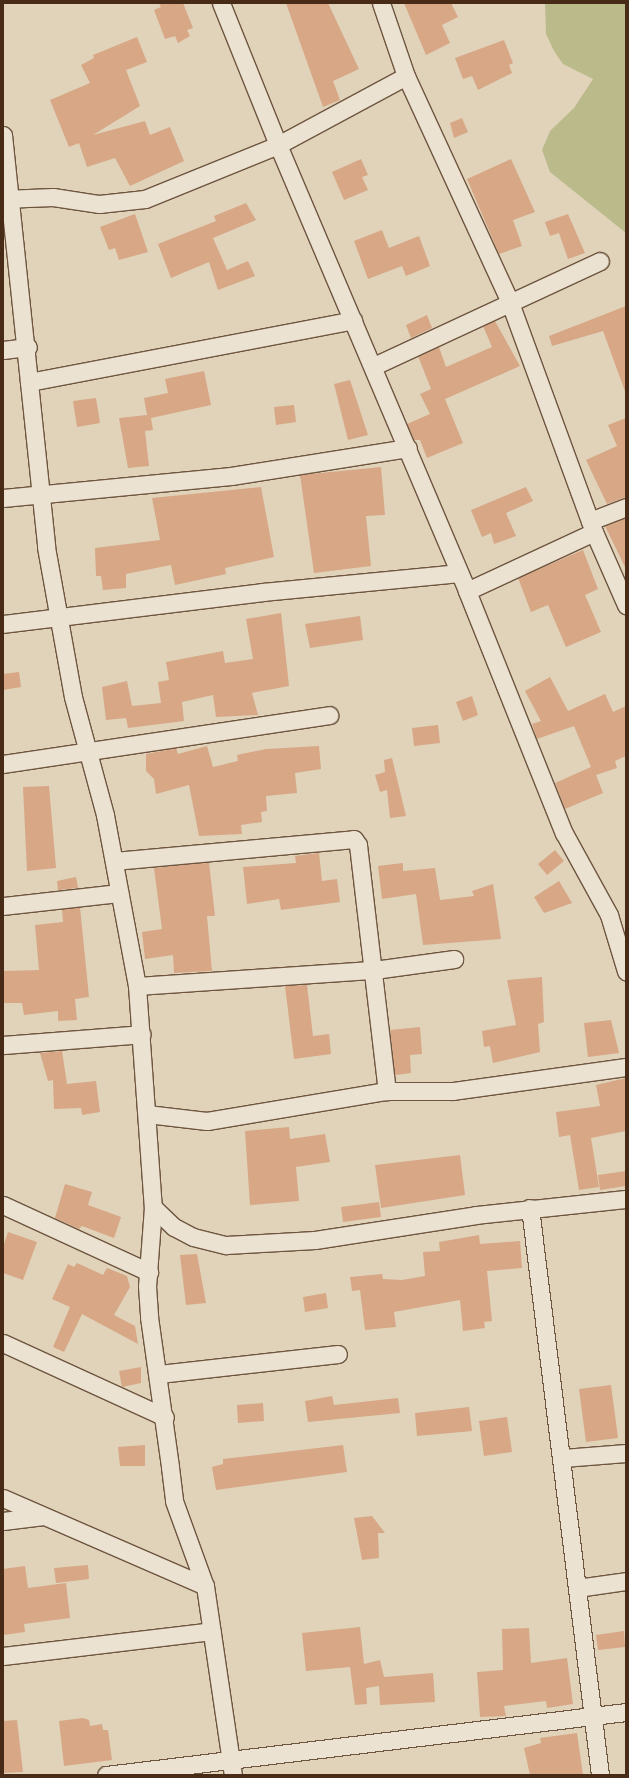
<!DOCTYPE html>
<style>
body{margin:0}
#map{position:relative;width:629px;height:1778px;overflow:hidden;background:#e0d3ba;font-family:"IM FELL Great Primer",serif}
div>[style]{position:absolute}
[style*='--x']{left:calc(var(--x)*1px);top:calc(var(--y)*1px);width:calc(var(--w)*1px);rotate:calc(var(--a)*1deg)}
.green>*{inset:0;background:#baba8b}
.building>*{inset:0;background:#d7a786}
.roads{filter:drop-shadow(1px 0 #6e553f) drop-shadow(-1px 0 #6e553f) drop-shadow(0 1px #6e553f) drop-shadow(0 -1px #6e553f)}
.street>*{height:17px;margin:-8.5px;padding:0 8.5px;transform-origin:8.5px;border-radius:8.5px;background:#ebe2d2}
span{translate:-50% -50%;white-space:nowrap;text-align:center;line-height:1.15;-webkit-text-stroke:4px #ebe2d2;paint-order:stroke}
.frame{position:absolute;inset:0;border:4px solid #482b16;pointer-events:none}
</style>
<div id="map">
<div class="green">
<i style="clip-path:polygon(545px 3px,626px 3px,626px 233px,550px 172px,542px 150px,550px 131px,574px 108px,593px 79px,563px 64px,554px 51px,546px 34px)"></i>
</div>
<div class="building">
<i style="clip-path:polygon(159px 3px,183px 3px,193px 28px,187px 30px,190px 36px,178px 43px,175px 36px,165px 39px,154px 10px,161px 7px)"></i>
<i style="clip-path:polygon(286px 3px,328px 3px,359px 69px,333px 81px,340px 100px,323px 107px)"></i>
<i style="clip-path:polygon(404px 3px,451px 3px,458px 17px,442px 25px,450px 43px,426px 55px)"></i>
<i style="clip-path:polygon(137px 37px,147px 62px,126px 70px,140px 106px,93px 135px,145px 121px,150px 135px,170px 127px,184px 161px,130px 186px,115px 158px,87px 167px,79px 143px,69px 147px,50px 100px,90px 83px,81px 65px,94px 58px,93px 55px)"></i>
<i style="clip-path:polygon(504px 40px,513px 63px,509px 65px,512px 73px,478px 90px,472px 76px,463px 79px,455px 58px)"></i>
<i style="clip-path:polygon(462px 118px,468px 132px,454px 138px,450px 123px)"></i>
<i style="clip-path:polygon(361px 159px,368px 175px,362px 177px,368px 190px,344px 200px,332px 172px)"></i>
<i style="clip-path:polygon(511px 159px,535px 212px,513px 220px,522px 246px,499px 254px,467px 179px)"></i>
<i style="clip-path:polygon(246px 203px,256px 220px,213px 238px,227px 270px,248px 261px,255px 276px,218px 290px,209px 262px,171px 278px,158px 244px,216px 221px,214px 216px)"></i>
<i style="clip-path:polygon(135px 214px,148px 252px,119px 260px,115px 248px,109px 250px,100px 227px)"></i>
<i style="clip-path:polygon(568px 214px,585px 253px,568px 259px,559px 233px,550px 236px,545px 222px)"></i>
<i style="clip-path:polygon(382px 230px,389px 248px,419px 236px,430px 266px,406px 276px,402px 266px,368px 279px,354px 241px)"></i>
<i style="clip-path:polygon(626px 306px,626px 394px,603px 331px,552px 346px,549px 336px)"></i>
<i style="clip-path:polygon(427px 315px,432px 328px,411px 338px,406px 325px)"></i>
<i style="clip-path:polygon(495px 321px,520px 366px,445px 399px,463px 443px,427px 458px,420px 440px,414px 440px,407px 424px,430px 414px,420px 394px,431px 389px,418px 356px,439px 347px,446px 367px,492px 347px,483px 326px)"></i>
<i style="clip-path:polygon(204px 371px,211px 405px,151px 418px,153px 430px,145px 431px,149px 466px,128px 468px,119px 418px,147px 415px,144px 398px,168px 393px,165px 379px)"></i>
<i style="clip-path:polygon(350px 380px,368px 435px,348px 440px,334px 384px)"></i>
<i style="clip-path:polygon(96px 398px,100px 423px,77px 427px,73px 401px)"></i>
<i style="clip-path:polygon(294px 405px,296px 422px,276px 425px,274px 407px)"></i>
<i style="clip-path:polygon(626px 418px,626px 497px,607px 504px,586px 460px,617px 446px,608px 425px)"></i>
<i style="clip-path:polygon(381px 467px,385px 515px,366px 516px,371px 566px,314px 573px,300px 475px)"></i>
<i style="clip-path:polygon(261px 487px,274px 557px,225px 568px,226px 574px,175px 585px,171px 565px,126px 574px,126px 588px,103px 590px,101px 576px,96px 576px,95px 548px,160px 540px,152px 498px)"></i>
<i style="clip-path:polygon(526px 487px,533px 501px,506px 513px,516px 536px,494px 544px,491px 533px,482px 537px,471px 510px)"></i>
<i style="clip-path:polygon(626px 518px,626px 569px,605px 526px)"></i>
<i style="clip-path:polygon(583px 550px,598px 589px,585px 595px,601px 632px,566px 647px,548px 605px,531px 612px,518px 578px)"></i>
<i style="clip-path:polygon(281px 613px,289px 686px,252px 693px,258px 715px,216px 717px,213px 695px,182px 702px,184px 721px,128px 728px,126px 718px,106px 720px,102px 687px,127px 681px,132px 706px,161px 703px,158px 682px,169px 680px,166px 662px,223px 651px,225px 663px,253px 659px,246px 619px)"></i>
<i style="clip-path:polygon(360px 616px,363px 640px,310px 648px,305px 624px)"></i>
<i style="clip-path:polygon(19px 672px,21px 687px,3px 690px,3px 674px)"></i>
<i style="clip-path:polygon(550px 677px,568px 711px,605px 694px,613px 712px,626px 706px,626px 756px,615px 761px,617px 768px,596px 775px,603px 793px,565px 809px,555px 783px,591px 767px,574px 726px,537px 739px,532px 724px,541px 721px,525px 691px)"></i>
<i style="clip-path:polygon(472px 696px,478px 715px,463px 721px,456px 702px)"></i>
<i style="clip-path:polygon(438px 725px,440px 743px,414px 746px,412px 728px)"></i>
<i style="clip-path:polygon(207px 746px,213px 767px,238px 761px,237px 755px,266px 749px,319px 746px,321px 769px,295px 773px,297px 793px,266px 796px,267px 811px,261px 812px,262px 822px,241px 825px,242px 834px,199px 836px,189px 785px,156px 794px,154px 779px,146px 771px,146px 754px,176px 748px,178px 754px)"></i>
<i style="clip-path:polygon(392px 758px,406px 816px,390px 818px,387px 790px,380px 792px,375px 775px,385px 772px,384px 760px)"></i>
<i style="clip-path:polygon(49px 786px,56px 868px,27px 871px,23px 787px)"></i>
<i style="clip-path:polygon(555px 850px,564px 861px,547px 875px,538px 864px)"></i>
<i style="clip-path:polygon(319px 853px,322px 881px,337px 879px,340px 902px,281px 910px,279px 899px,247px 904px,243px 867px,296px 863px,295px 856px)"></i>
<i style="clip-path:polygon(209px 862px,215px 916px,207px 916px,212px 971px,174px 973px,173px 955px,145px 959px,142px 932px,162px 929px,154px 868px)"></i>
<i style="clip-path:polygon(403px 863px,403px 871px,435px 868px,440px 900px,474px 896px,472px 891px,493px 884px,501px 939px,423px 945px,416px 894px,382px 899px,378px 866px)"></i>
<i style="clip-path:polygon(76px 877px,78px 888px,58px 890px,57px 881px)"></i>
<i style="clip-path:polygon(559px 881px,572px 903px,544px 913px,534px 897px)"></i>
<i style="clip-path:polygon(80px 907px,89px 997px,75px 999px,77px 1020px,58px 1021px,58px 1011px,24px 1015px,22px 1003px,4px 1003px,3px 971px,39px 970px,35px 925px,63px 922px,62px 909px)"></i>
<i style="clip-path:polygon(542px 977px,544px 1022px,538px 1024px,540px 1052px,493px 1063px,490px 1046px,484px 1047px,482px 1031px,516px 1025px,507px 980px)"></i>
<i style="clip-path:polygon(307px 985px,313px 1036px,329px 1034px,331px 1054px,294px 1059px,285px 986px)"></i>
<i style="clip-path:polygon(611px 1020px,619px 1053px,588px 1057px,584px 1023px)"></i>
<i style="clip-path:polygon(420px 1027px,422px 1054px,410px 1055px,411px 1073px,395px 1075px,390px 1030px)"></i>
<i style="clip-path:polygon(62px 1051px,67px 1084px,96px 1081px,100px 1112px,82px 1115px,81px 1108px,54px 1109px,53px 1080px,48px 1081px,40px 1053px)"></i>
<i style="clip-path:polygon(626px 1078px,626px 1131px,591px 1138px,599px 1187px,579px 1190px,570px 1135px,559px 1137px,556px 1112px,600px 1106px,596px 1085px)"></i>
<i style="clip-path:polygon(289px 1127px,290px 1139px,325px 1134px,330px 1162px,296px 1167px,299px 1201px,250px 1205px,245px 1131px)"></i>
<i style="clip-path:polygon(460px 1155px,465px 1195px,381px 1208px,375px 1165px)"></i>
<i style="clip-path:polygon(626px 1171px,626px 1186px,600px 1190px,598px 1175px)"></i>
<i style="clip-path:polygon(65px 1184px,92px 1192px,88px 1205px,121px 1217px,114px 1238px,82px 1226px,79px 1229px,55px 1218px)"></i>
<i style="clip-path:polygon(379px 1202px,381px 1217px,343px 1222px,341px 1207px)"></i>
<i style="clip-path:polygon(8px 1232px,37px 1242px,23px 1280px,3px 1273px,3px 1247px)"></i>
<i style="clip-path:polygon(479px 1235px,480px 1244px,520px 1241px,522px 1268px,487px 1271px,492px 1321px,484px 1322px,485px 1328px,463px 1331px,460px 1300px,394px 1312px,396px 1327px,365px 1330px,360px 1290px,352px 1291px,350px 1277px,382px 1274px,383px 1279px,402px 1280px,425px 1276px,423px 1252px,440px 1251px,439px 1242px)"></i>
<i style="clip-path:polygon(197px 1254px,206px 1303px,186px 1305px,180px 1255px)"></i>
<i style="clip-path:polygon(77px 1263px,103px 1275px,107px 1268px,127px 1276px,130px 1287px,114px 1315px,135px 1326px,138px 1344px,82px 1314px,64px 1352px,53px 1347px,70px 1307px,52px 1299px,68px 1264px,74px 1267px)"></i>
<i style="clip-path:polygon(326px 1293px,328px 1308px,305px 1312px,303px 1297px)"></i>
<i style="clip-path:polygon(141px 1367px,141px 1383px,122px 1387px,119px 1371px)"></i>
<i style="clip-path:polygon(611px 1385px,618px 1438px,586px 1442px,579px 1389px)"></i>
<i style="clip-path:polygon(332px 1396px,334px 1405px,398px 1398px,400px 1413px,308px 1422px,305px 1401px)"></i>
<i style="clip-path:polygon(263px 1403px,264px 1421px,238px 1423px,237px 1405px)"></i>
<i style="clip-path:polygon(469px 1407px,472px 1431px,417px 1436px,415px 1413px)"></i>
<i style="clip-path:polygon(507px 1417px,512px 1452px,484px 1456px,479px 1421px)"></i>
<i style="clip-path:polygon(145px 1445px,145px 1466px,120px 1466px,118px 1447px)"></i>
<i style="clip-path:polygon(343px 1445px,347px 1472px,216px 1490px,212px 1467px,223px 1464px,223px 1459px)"></i>
<i style="clip-path:polygon(372px 1516px,385px 1533px,378px 1533px,379px 1558px,362px 1560px,354px 1518px)"></i>
<i style="clip-path:polygon(88px 1565px,89px 1579px,56px 1583px,54px 1568px)"></i>
<i style="clip-path:polygon(25px 1566px,28px 1588px,66px 1583px,70px 1618px,24px 1624px,25px 1632px,3px 1635px,3px 1569px)"></i>
<i style="clip-path:polygon(360px 1627px,364px 1664px,380px 1660px,384px 1677px,433px 1673px,435px 1702px,380px 1705px,379px 1686px,366px 1688px,367px 1704px,355px 1705px,350px 1667px,306px 1671px,302px 1633px)"></i>
<i style="clip-path:polygon(529px 1628px,531px 1663px,567px 1658px,573px 1704px,547px 1708px,546px 1701px,504px 1706px,506px 1716px,480px 1717px,477px 1672px,503px 1670px,502px 1629px)"></i>
<i style="clip-path:polygon(624px 1631px,625px 1647px,598px 1650px,596px 1635px)"></i>
<i style="clip-path:polygon(83px 1718px,89px 1720px,90px 1726px,102px 1724px,103px 1730px,108px 1730px,112px 1760px,64px 1766px,59px 1721px)"></i>
<i style="clip-path:polygon(17px 1720px,23px 1772px,4px 1773px,3px 1721px)"></i>
<i style="clip-path:polygon(577px 1733px,583px 1775px,530px 1775px,524px 1748px,541px 1743px,540px 1738px)"></i>
</div>
<div class="roads">
<div class="street">
<i style="--x:221;--y:3;--w:153;--a:68.1"></i>
<i style="--x:278;--y:145;--w:484;--a:67"></i>
<i style="--x:467;--y:591;--w:261;--a:68.2"></i>
<i style="--x:564;--y:833;--w:94;--a:61.2"></i>
<i style="--x:609;--y:915;--w:59;--a:73.1"></i>
<i style="--x:381;--y:3;--w:77;--a:71.1"></i>
<i style="--x:406;--y:76;--w:247;--a:65.3"></i>
<i style="--x:509;--y:300;--w:247;--a:69.9"></i>
<i style="--x:594;--y:532;--w:80;--a:66.3"></i>
<i style="--x:3;--y:135;--w:414;--a:84"></i>
<i style="--x:46;--y:547;--w:152;--a:79.8"></i>
<i style="--x:73;--y:697;--w:122;--a:74.8"></i>
<i style="--x:105;--y:815;--w:174;--a:79.4"></i>
<i style="--x:137;--y:986;--w:222;--a:85.9"></i>
<i style="--x:153;--y:1207;--w:79;--a:94.3"></i>
<i style="--x:147;--y:1286;--w:31;--a:86"></i>
<i style="--x:149;--y:1317;--w:151;--a:82"></i>
<i style="--x:170;--y:1467;--w:34;--a:83"></i>
<i style="--x:174;--y:1501;--w:90;--a:70"></i>
<i style="--x:205;--y:1586;--w:191;--a:81.6"></i>
<i style="--x:3;--y:199;--w:50;--a:-2.3"></i>
<i style="--x:53;--y:197;--w:47;--a:8.7"></i>
<i style="--x:99;--y:204;--w:46;--a:-6.2"></i>
<i style="--x:145;--y:199;--w:144;--a:-22.1"></i>
<i style="--x:278;--y:145;--w:145;--a:-28.3"></i>
<i style="--x:3;--y:350;--w:25;--a:-7"></i>
<i style="--x:374;--y:366;--w:249;--a:-24.9"></i>
<i style="--x:29;--y:382;--w:330;--a:-10.8"></i>
<i style="--x:3;--y:498;--w:229;--a:-5.5"></i>
<i style="--x:231;--y:476;--w:179;--a:-9"></i>
<i style="--x:590;--y:521;--w:39;--a:-21"></i>
<i style="--x:467;--y:591;--w:140;--a:-24.9"></i>
<i style="--x:3;--y:624;--w:262;--a:-7"></i>
<i style="--x:263;--y:592;--w:197;--a:-5.5"></i>
<i style="--x:3;--y:764;--w:330;--a:-8.5"></i>
<i style="--x:114;--y:861;--w:241;--a:-5.2"></i>
<i style="--x:354;--y:839;--w:7;--a:56"></i>
<i style="--x:358;--y:845;--w:248;--a:83.3"></i>
<i style="--x:3;--y:906;--w:117;--a:-6.4"></i>
<i style="--x:137;--y:986;--w:238;--a:-3.9"></i>
<i style="--x:374;--y:970;--w:81;--a:-7.8"></i>
<i style="--x:3;--y:1045;--w:139;--a:-4.5"></i>
<i style="--x:147;--y:1114;--w:60;--a:6.7"></i>
<i style="--x:207;--y:1121;--w:182;--a:-9.5"></i>
<i style="--x:387;--y:1091;--w:66;--a:0"></i>
<i style="--x:453;--y:1091;--w:175;--a:-7.9"></i>
<i style="--x:3;--y:1205;--w:161;--a:24.7"></i>
<i style="--x:153;--y:1207;--w:29;--a:44"></i>
<i style="--x:174;--y:1227;--w:21;--a:28"></i>
<i style="--x:193;--y:1237;--w:34;--a:14"></i>
<i style="--x:226;--y:1245;--w:89;--a:-3.2"></i>
<i style="--x:315;--y:1240;--w:163;--a:-8.8"></i>
<i style="--x:476;--y:1215;--w:151;--a:-6.1"></i>
<i style="--x:530;--y:1208;--w:571;--a:82.96"></i>
<i style="--x:3;--y:1343;--w:178;--a:24.6"></i>
<i style="--x:159;--y:1374;--w:180;--a:-6.4"></i>
<i style="--x:563;--y:1458;--w:63;--a:-4.5"></i>
<i style="--x:3;--y:1498;--w:220;--a:23.5"></i>
<i style="--x:3;--y:1521;--w:39;--a:-7"></i>
<i style="--x:577;--y:1588;--w:49;--a:-8.1"></i>
<i style="--x:3;--y:1656;--w:210;--a:-6.8"></i>
<i style="--x:106;--y:1775;--w:524;--a:-6.91"></i>
</div>
</div>
<div class="frame"></div>
</div>
